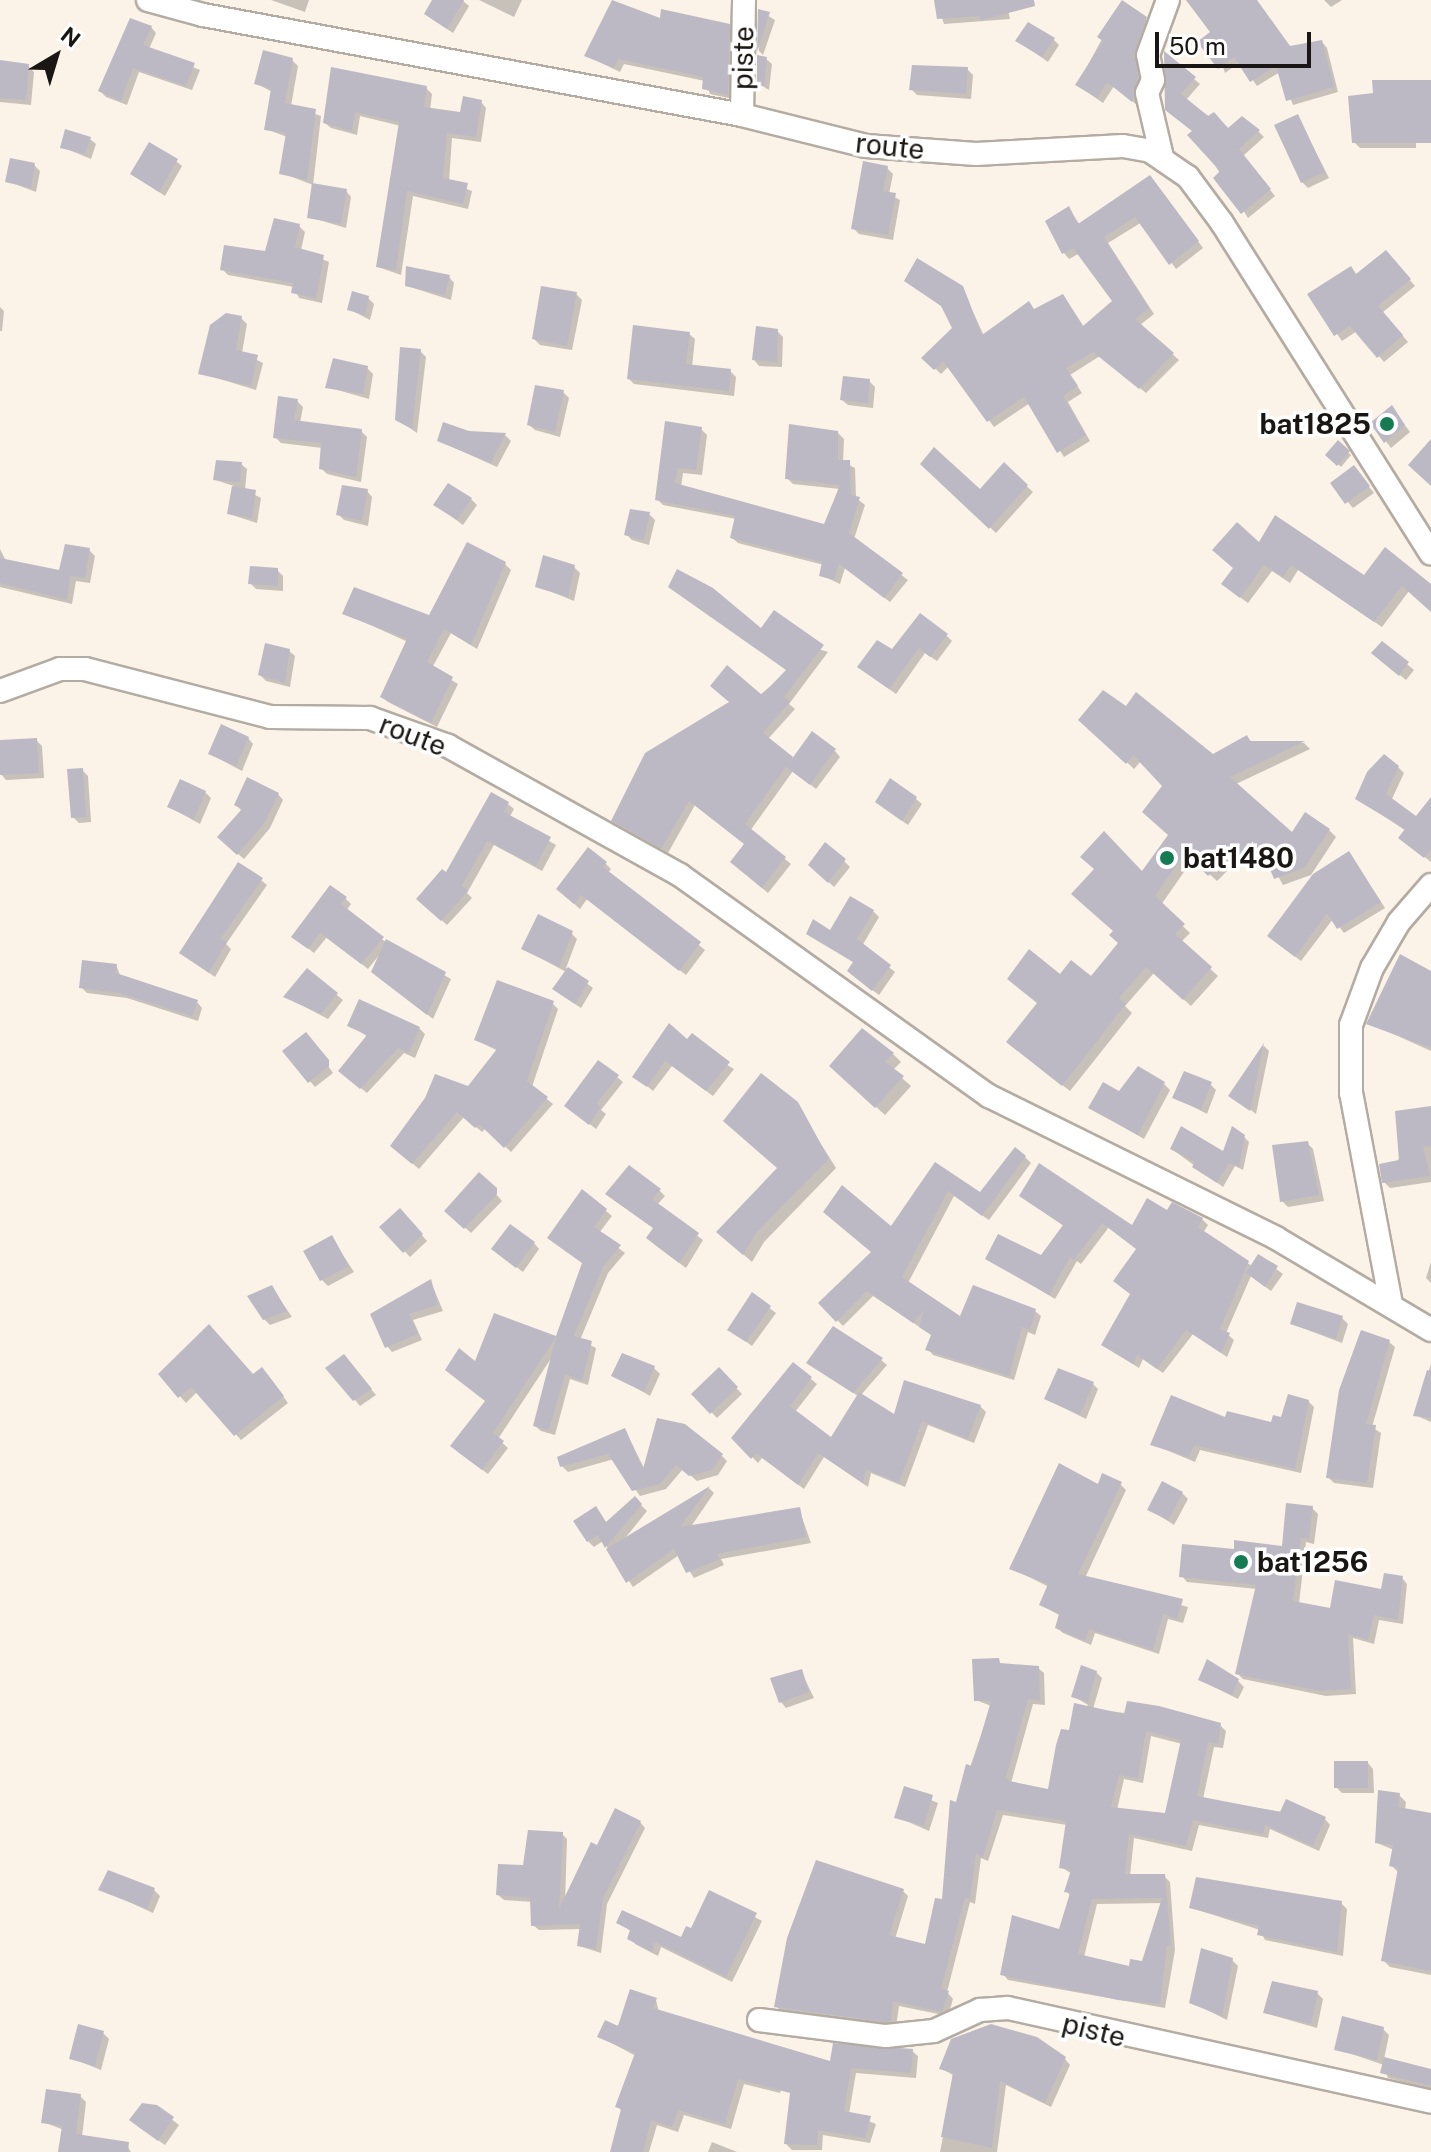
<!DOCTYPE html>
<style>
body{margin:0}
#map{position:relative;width:1431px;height:2152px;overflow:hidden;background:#fbf2e8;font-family:"Public Sans",sans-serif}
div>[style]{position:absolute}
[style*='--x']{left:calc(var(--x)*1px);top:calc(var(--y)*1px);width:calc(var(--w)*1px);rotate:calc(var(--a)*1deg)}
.shadow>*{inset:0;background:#0003}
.building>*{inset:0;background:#bcb9c4}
.roads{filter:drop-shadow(2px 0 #b4aca3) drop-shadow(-2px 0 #b4aca3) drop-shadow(0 2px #b4aca3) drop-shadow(0 -2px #b4aca3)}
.minor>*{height:22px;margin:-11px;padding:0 11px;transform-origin:11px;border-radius:11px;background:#fff}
.dots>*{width:22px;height:22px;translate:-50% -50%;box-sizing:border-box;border:4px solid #fff;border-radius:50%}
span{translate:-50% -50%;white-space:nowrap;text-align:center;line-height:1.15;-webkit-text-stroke:7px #fff;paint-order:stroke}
.street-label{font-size:28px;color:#191613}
.poi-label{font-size:28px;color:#191613;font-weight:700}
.right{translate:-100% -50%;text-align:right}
.left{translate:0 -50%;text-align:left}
.north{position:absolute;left:16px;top:16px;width:80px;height:80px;-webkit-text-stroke:6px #fff;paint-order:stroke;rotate:38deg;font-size:22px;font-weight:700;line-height:32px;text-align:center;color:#191613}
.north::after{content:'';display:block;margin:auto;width:28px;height:36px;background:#191613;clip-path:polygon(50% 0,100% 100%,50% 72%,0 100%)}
.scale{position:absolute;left:1155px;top:32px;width:156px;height:36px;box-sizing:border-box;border:4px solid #191613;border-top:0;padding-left:10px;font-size:24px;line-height:28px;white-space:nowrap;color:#191613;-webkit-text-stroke:6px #fff;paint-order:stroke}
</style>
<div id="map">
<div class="shadow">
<i style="clip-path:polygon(271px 0,309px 0,305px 12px)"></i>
<i style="clip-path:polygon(434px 0,462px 0,469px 6px,453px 33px,432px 19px)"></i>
<i style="clip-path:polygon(479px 0,522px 0,514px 17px)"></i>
<i style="clip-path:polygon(936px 0,1006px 0,1010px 19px,944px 24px)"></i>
<i style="clip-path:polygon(1186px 0,1255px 0,1291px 48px,1322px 42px,1327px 48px,1338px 92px,1293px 105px,1280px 72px,1257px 86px,1240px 62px,1225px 73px,1212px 33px)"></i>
<i style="clip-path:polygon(1324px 0,1342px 0,1331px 7px)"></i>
<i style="clip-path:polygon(1122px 2px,1152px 25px,1138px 106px,1114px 86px,1103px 103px,1077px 85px)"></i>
<i style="clip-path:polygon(760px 11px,775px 20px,763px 55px,759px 51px)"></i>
<i style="clip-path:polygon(662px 21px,729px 26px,734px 31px,733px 99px,710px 94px,705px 81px,624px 64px,620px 72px,587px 56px)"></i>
<i style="clip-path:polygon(151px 27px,156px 33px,149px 49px,200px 70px,192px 90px,139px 72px,127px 105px,106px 97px,100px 91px)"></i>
<i style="clip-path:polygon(1053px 39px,1059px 45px,1048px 62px,1018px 41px)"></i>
<i style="clip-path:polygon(1166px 56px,1200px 84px,1186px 100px,1228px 130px,1258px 131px,1264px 137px,1243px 156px,1275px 196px,1248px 218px,1194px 132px)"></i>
<i style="clip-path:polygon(766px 59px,772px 64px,769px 90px,759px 84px)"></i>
<i style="clip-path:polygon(292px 60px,298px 66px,291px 106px,321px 116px,313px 185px,282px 173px,287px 137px,266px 129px,272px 92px,256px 83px)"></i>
<i style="clip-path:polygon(0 62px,28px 66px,34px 72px,31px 105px,0 102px)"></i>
<i style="clip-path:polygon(332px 69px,426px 88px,432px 94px,430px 110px,462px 115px,481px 102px,486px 108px,481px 142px,452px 138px,449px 182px,472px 191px,468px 209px,413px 196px,401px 275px,378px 267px,401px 126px,360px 116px,357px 135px,331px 128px,325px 123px)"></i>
<i style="clip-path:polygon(967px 69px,973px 75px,971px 99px,917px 95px,911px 89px)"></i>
<i style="clip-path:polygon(1431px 82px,1431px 136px,1416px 137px,1416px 148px,1360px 148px,1354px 142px)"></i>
<i style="clip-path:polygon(1298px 117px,1329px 178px,1308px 188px,1302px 182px)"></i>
<i style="clip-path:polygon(90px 139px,96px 144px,91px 159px,62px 147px)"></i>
<i style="clip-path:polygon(176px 161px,182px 166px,165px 196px,132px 174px)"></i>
<i style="clip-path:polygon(34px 165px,40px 171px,36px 192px,7px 181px)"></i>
<i style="clip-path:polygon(887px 168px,893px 174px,889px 194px,900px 200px,893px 240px,859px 234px,853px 228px)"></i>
<i style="clip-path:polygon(1155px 184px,1203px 248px,1176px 269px,1142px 222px,1108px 243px,1154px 314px,1140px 325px,1179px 360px,1146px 393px,1100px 356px,1070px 375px,1082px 393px,1068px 402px,1090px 441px,1064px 457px,1030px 403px,994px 427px,949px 366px,941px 374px,924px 358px,955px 328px,962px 288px,984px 336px,1063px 296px,1084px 327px,1115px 302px,1080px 253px,1069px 259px,1064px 253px,1048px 222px,1069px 209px,1080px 225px)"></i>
<i style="clip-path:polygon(346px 191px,351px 197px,346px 228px,309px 217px)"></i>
<i style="clip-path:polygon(299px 226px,305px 232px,301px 250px,329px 262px,322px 303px,299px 298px,294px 287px,228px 275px,222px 269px,267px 253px)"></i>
<i style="clip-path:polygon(1391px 258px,1415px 286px,1383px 312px,1408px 342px,1384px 362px,1357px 331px,1342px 341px,1310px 295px)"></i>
<i style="clip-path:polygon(449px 277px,454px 283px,451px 300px,407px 286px)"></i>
<i style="clip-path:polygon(576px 294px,582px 300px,572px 350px,540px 345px,534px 339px)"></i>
<i style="clip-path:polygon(368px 298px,374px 304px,370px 320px,349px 309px)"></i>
<i style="clip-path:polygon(0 307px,4px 311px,2px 331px,0 331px)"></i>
<i style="clip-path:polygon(241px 318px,247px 324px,242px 353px,263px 363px,256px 390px,200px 373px)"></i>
<i style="clip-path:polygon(777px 331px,783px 337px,782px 367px,759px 366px,754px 360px)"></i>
<i style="clip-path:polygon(689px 334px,695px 339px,692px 367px,730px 371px,736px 377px,734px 396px,634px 384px,629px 379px)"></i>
<i style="clip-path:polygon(420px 351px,426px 357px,417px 433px,397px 419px)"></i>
<i style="clip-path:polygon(367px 368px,373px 374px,369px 399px,327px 387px)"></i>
<i style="clip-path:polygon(869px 381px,875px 387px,873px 408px,848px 405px,842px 400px)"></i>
<i style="clip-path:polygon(563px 392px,569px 398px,560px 437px,535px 430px,529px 425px)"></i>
<i style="clip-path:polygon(297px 401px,303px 407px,300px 423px,361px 431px,367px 437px,361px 482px,327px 474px,321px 468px,322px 448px,281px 443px,275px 437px)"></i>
<i style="clip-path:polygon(1392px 408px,1410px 432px,1391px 448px,1372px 423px)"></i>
<i style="clip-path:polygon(701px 429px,707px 435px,702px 475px,683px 473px,681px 487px,826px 526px,840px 489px,793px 484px,787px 478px,838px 433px,844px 439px,843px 462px,855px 468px,856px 498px,865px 505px,854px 539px,908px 580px,890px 602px,845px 568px,840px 584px,821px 575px,824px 565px,738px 543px,732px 538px,736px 519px,663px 505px,657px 499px)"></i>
<i style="clip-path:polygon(468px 433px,505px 435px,511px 441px,497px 467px,439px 441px)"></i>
<i style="clip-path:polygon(1338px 443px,1351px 455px,1341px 467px,1328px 455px)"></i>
<i style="clip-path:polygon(241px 464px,247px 469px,245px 490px,261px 498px,257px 523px,229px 514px,234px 486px,215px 480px)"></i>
<i style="clip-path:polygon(923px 464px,980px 492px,1004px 465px,1033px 492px,996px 533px)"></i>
<i style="clip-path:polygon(1359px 474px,1374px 493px,1353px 508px,1333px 484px)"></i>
<i style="clip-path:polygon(367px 491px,372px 497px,368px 526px,344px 520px,338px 514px)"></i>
<i style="clip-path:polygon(471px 499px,477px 505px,463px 525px,436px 505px)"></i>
<i style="clip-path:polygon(649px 514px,655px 520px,649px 545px,632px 540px,626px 534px)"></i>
<i style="clip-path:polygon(1259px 545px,1365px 578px,1431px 587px,1431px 610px,1409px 591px,1382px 627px,1298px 570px,1290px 583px,1272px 571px,1248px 603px,1230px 590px)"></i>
<i style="clip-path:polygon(0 549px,6px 561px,61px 572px,89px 550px,95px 556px,90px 583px,76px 581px,72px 604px,0 587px)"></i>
<i style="clip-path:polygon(505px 564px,511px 570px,477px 649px,451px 633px,432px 668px,458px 684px,437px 727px,388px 702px,382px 697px,408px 642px,344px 613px,430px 618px)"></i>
<i style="clip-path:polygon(574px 567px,580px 573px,574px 601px,537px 586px)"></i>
<i style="clip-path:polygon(277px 570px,283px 576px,283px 591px,256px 589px,250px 583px)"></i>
<i style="clip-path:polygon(762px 631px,828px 652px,789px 704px,795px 709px,768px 739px,794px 760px,835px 751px,840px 757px,816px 789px,793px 771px,750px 831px,791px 864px,768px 893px,738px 868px,746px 845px,695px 805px,668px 853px,614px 820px,788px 671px)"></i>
<i style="clip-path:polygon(946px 635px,952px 641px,937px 661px,925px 653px,896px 694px,865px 672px,892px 652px)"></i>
<i style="clip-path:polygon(1382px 643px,1414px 670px,1406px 680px,1379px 658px)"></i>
<i style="clip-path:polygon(289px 651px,295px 656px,290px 687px,266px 681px,260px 675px)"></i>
<i style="clip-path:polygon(1126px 709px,1212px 757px,1247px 737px,1253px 743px,1304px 743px,1310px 749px,1236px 784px,1292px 835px,1329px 830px,1336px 837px,1311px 875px,1283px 885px,1269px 860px,1260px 868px,1245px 853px,1217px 881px,1193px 859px,1161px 905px,1190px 933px,1181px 942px,1218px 976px,1191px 1006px,1154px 973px,1125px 1006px,1132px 1013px,1070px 1091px,1016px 1049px,1060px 977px,1091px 979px,1121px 944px,1143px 874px,1170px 835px,1165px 786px,1141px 761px,1134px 769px,1081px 719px)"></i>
<i style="clip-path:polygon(248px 738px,253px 744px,242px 771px,210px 754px)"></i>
<i style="clip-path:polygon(36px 740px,42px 746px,44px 778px,6px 780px,1px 774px,0 742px)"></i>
<i style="clip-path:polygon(1398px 767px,1404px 773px,1391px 801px,1416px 818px,1431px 814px,1431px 862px,1407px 843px,1406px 831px,1357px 798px)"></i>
<i style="clip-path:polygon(82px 770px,88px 776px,91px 822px,79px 823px,73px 817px)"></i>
<i style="clip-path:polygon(205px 792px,211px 798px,200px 824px,169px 807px)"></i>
<i style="clip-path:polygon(278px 794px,283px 800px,270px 828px,244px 859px,225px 843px,242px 811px,236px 805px)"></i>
<i style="clip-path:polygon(916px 799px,922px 804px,908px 825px,884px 808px)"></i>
<i style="clip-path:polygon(508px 804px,514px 809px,509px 818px,556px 845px,542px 871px,494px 845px,467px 893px,472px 898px,447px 925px,424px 905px)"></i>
<i style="clip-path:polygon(1349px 853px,1385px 908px,1344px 933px,1333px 919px,1301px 961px,1275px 941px)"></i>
<i style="clip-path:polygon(844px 861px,850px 867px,834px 887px,811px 865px)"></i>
<i style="clip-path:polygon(605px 863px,611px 869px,608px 873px,705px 950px,686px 975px,587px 899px,580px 909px,564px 895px)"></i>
<i style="clip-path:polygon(261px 880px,267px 885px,226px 944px,231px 949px,215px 977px,181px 953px)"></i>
<i style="clip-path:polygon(345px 898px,351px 904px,346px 911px,387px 943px,451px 979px,433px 1019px,380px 978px,380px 954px,368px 969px,327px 937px,314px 953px,300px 942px)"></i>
<i style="clip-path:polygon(873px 911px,879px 917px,862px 946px,895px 972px,879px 995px,855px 977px,855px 963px,808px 933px,831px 933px)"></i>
<i style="clip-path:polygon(571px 933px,577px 939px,566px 968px,593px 988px,581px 1008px,560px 994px,566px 972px,524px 949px)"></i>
<i style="clip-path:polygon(116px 965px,121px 977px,197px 1002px,202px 1008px,198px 1021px,127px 998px,87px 993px,81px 987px)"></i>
<i style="clip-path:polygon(307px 971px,343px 1000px,328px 1019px,286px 997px)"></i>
<i style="clip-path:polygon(1431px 973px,1431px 1051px,1369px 1023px)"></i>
<i style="clip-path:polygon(552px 1003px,558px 1009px,532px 1087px,553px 1104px,511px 1152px,486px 1128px,482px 1132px,464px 1117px,419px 1169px,398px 1151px,469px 1088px,498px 1051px,476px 1040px)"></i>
<i style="clip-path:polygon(350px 1025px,419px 1028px,425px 1034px,415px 1058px,404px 1053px,367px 1093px,346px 1076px,368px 1037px)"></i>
<i style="clip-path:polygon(311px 1040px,333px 1073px,315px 1087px,285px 1052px)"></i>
<i style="clip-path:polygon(688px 1042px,734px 1069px,713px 1096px,672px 1066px,653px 1091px,635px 1076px)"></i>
<i style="clip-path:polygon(1264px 1046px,1269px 1051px,1256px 1114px,1231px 1095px)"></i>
<i style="clip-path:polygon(893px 1054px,901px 1062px,893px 1070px,911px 1086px,885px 1115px,840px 1074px)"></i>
<i style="clip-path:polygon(617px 1077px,623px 1082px,601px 1110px,606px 1114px,596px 1129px,573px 1111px)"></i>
<i style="clip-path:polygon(1164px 1084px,1170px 1090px,1144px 1139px,1090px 1108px)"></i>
<i style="clip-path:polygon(1210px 1084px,1216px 1090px,1207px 1114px,1175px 1097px)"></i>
<i style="clip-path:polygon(796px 1104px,836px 1168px,764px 1242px,752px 1262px,727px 1240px,779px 1169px)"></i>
<i style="clip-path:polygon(1431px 1108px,1431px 1182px,1390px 1188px,1384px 1182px)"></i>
<i style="clip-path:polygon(1244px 1137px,1249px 1142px,1243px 1170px,1235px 1166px,1223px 1187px,1172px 1149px,1224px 1154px)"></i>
<i style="clip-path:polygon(1307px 1143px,1313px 1149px,1324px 1201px,1288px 1207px,1282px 1201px)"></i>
<i style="clip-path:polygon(1025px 1157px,1031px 1163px,989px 1220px,954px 1196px,908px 1283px,961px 1319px,1035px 1311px,1041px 1316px,1035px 1335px,1028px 1332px,1014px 1380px,933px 1355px,928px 1349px,933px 1336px,873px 1296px,843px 1326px,821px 1303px,873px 1253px,935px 1165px,980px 1195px)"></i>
<i style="clip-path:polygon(479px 1175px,502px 1201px,471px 1233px,447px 1211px)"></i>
<i style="clip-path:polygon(659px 1190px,665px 1196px,657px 1205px,703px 1240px,686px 1268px,654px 1244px,655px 1229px,614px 1200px)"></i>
<i style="clip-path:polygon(583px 1192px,612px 1216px,599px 1233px,625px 1253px,608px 1273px,580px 1340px,596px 1348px,588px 1385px,570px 1379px,555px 1435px,541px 1431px,535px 1426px,552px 1357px,498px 1439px,508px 1448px,488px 1474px,458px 1452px,487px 1401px,476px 1364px,495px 1315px,558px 1339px,584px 1264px)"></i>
<i style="clip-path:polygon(1027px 1201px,1132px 1228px,1168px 1213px,1202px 1219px,1208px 1225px,1203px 1233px,1252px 1266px,1258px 1256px,1283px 1274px,1271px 1291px,1251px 1276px,1226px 1333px,1234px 1340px,1227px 1357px,1193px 1334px,1163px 1373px,1143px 1359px,1139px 1368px,1103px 1345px,1132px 1294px,1138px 1250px,1109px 1227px,1081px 1264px,1077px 1261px,1055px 1299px,988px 1258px,1041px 1257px,1064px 1226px)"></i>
<i style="clip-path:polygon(405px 1216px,427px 1241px,410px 1257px,382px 1227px)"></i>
<i style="clip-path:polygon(331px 1237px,354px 1272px,328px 1286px,322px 1280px)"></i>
<i style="clip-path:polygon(534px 1243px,539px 1249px,523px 1272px,499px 1254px)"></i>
<i style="clip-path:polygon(1431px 1262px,1431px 1283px,1426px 1278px)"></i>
<i style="clip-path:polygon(431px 1282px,443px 1311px,413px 1320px,422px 1340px,392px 1352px,387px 1346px)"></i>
<i style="clip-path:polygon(272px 1288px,292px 1317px,270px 1325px,264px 1319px)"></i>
<i style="clip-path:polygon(752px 1295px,776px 1313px,752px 1346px,730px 1330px)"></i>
<i style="clip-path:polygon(1342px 1318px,1348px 1324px,1342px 1343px,1292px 1324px)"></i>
<i style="clip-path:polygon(1389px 1342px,1395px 1347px,1372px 1427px,1381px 1433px,1373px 1488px,1334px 1483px,1328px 1477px)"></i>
<i style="clip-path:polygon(881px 1360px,887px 1365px,861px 1395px,896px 1417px,980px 1406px,986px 1412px,974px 1443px,928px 1425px,905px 1487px,871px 1473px,868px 1487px,824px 1457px,804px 1489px,762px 1458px,758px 1463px,734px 1438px,793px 1364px,817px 1384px,795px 1412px,832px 1440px,858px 1396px,815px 1368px)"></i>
<i style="clip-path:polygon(349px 1363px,376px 1395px,360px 1406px,355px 1400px)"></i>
<i style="clip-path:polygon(1431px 1364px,1431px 1422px,1415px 1415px)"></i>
<i style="clip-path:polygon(654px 1368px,660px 1374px,650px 1396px,614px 1375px)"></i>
<i style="clip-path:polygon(719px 1370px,742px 1394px,717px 1418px,694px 1394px)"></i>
<i style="clip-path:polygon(160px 1374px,268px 1375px,288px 1403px,241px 1440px,197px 1392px,186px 1403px)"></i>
<i style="clip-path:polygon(1093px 1384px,1098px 1389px,1086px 1419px,1046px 1399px)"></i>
<i style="clip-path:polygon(1308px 1401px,1314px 1407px,1301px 1473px,1200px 1450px,1195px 1462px,1152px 1444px,1227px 1420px,1273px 1425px)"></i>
<i style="clip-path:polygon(625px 1430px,645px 1470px,722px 1456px,727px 1461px,718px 1475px,697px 1481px,683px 1469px,666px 1489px,640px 1496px,614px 1459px,568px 1472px,562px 1466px)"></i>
<i style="clip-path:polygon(1120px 1484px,1126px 1490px,1085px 1578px,1188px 1607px,1183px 1623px,1168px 1619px,1159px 1654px,1095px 1633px,1091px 1645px,1063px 1633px,1057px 1628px,1061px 1616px,1041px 1605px,1049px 1587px,1011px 1568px)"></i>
<i style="clip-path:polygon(709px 1488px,714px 1493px,690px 1528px,799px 1509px,811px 1543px,721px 1559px,724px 1565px,694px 1578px,679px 1555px,633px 1587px,603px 1541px,594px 1547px,588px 1541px,596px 1509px,607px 1524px,635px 1499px,647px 1511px,622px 1542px)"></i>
<i style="clip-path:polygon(1182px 1493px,1188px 1499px,1174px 1525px,1149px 1509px)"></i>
<i style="clip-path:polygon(1312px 1508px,1318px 1514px,1314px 1544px,1306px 1542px,1299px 1604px,1332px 1611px,1383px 1592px,1402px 1578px,1407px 1584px,1403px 1624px,1379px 1620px,1374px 1644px,1353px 1638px,1356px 1694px,1326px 1696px,1243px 1679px,1237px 1673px,1257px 1589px,1187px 1582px,1182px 1576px,1235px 1551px,1284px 1548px)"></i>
<i style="clip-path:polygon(evenodd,1038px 1668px,1044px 1673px,1045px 1705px,1033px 1704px,1011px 1783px,1049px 1792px,1070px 1732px,1088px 1705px,1073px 1696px,1096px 1672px,1102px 1678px,1093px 1709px,1220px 1725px,1226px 1731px,1223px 1748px,1214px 1747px,1203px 1799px,1325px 1819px,1330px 1825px,1319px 1851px,1270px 1829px,1268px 1838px,1199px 1825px,1192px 1851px,1134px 1838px,1130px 1876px,1164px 1876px,1170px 1882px,1175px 1950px,1165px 2008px,1008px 1980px,1003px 1974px,1060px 1931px,1071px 1896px,1066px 1891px,1072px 1874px,1061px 1867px,1067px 1825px,1003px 1815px,988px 1861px,981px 1858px,975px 1904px,970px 1902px,947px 1992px,953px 1999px,948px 2016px,899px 2006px,896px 2027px,782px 2012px,776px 2006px,903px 1891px,908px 1896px,895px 1939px,927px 1947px,944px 1901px,957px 1805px,991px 1706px,976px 1700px,1038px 1668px,1151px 1736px,1182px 1744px,1167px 1815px,1117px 1810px,1124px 1779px,1143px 1783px,1151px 1736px,1038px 1668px,1163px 1903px,1144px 1963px,1131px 1968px,1084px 1957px,1097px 1904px,1163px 1903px)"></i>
<i style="clip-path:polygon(801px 1671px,814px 1698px,786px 1708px,781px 1702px)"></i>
<i style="clip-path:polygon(1200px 1680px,1238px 1681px,1244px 1687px,1238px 1699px)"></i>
<i style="clip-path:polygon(1368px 1763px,1373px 1769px,1374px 1793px,1342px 1793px,1336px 1787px)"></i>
<i style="clip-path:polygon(905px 1789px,938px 1803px,929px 1831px,897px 1817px)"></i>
<i style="clip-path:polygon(1399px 1795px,1406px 1802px,1405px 1810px,1431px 1815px,1431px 1975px,1390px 1967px,1383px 1960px,1398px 1872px,1391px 1865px,1394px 1850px,1377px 1843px)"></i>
<i style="clip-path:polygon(640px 1822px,645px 1828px,607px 1904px,601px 1953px,579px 1946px,581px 1929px,539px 1930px,533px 1925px,533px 1902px,504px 1900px,498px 1895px,562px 1834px,567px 1839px,565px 1902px,598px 1847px)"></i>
<i style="clip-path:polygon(101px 1889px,154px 1890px,160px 1896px,153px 1913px)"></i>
<i style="clip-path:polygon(710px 1893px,762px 1921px,732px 1982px,661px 1947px,658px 1956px,635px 1944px,632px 1932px,618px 1922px,682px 1939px,692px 1931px)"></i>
<i style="clip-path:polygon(1341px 1903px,1347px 1909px,1343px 1956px,1265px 1940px,1260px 1930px,1192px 1908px)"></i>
<i style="clip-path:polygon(1232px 1960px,1238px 1966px,1227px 2020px,1191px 2002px)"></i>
<i style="clip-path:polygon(1317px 1993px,1323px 1999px,1317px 2028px,1265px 2013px)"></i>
<i style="clip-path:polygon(656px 2000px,659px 2012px,793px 2058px,780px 2093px,744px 2084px,731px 2129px,684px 2115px,678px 2132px,657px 2125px,649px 2152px,612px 2152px,623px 2112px,617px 2106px,636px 2056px,600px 2037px)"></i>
<i style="clip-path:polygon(1383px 2029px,1389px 2035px,1384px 2059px,1431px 2071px,1431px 2089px,1388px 2078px,1384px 2065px,1337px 2049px)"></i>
<i style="clip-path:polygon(103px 2033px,109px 2039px,101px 2070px,71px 2058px)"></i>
<i style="clip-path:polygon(912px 2051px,918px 2056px,916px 2078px,856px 2073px,849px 2114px,876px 2124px,870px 2143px,823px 2135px,822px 2150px,792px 2150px,786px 2144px,832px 2063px)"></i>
<i style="clip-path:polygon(1065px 2059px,1070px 2065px,1051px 2107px,1006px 2085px,997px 2152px,940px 2152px,955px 2076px,942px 2069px)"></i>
<i style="clip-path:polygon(80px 2096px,86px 2102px,82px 2137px,126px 2144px,131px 2152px,60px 2152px,64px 2130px,43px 2122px)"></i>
<i style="clip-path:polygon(156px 2107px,179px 2125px,165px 2145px,137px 2126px)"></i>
<i style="clip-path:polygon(712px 2142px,737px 2152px,708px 2152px)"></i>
</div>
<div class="building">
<i style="clip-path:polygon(432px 0,464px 0,447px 29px,424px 14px)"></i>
<i style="clip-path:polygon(612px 0,660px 18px,661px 9px,730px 24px,728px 95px,702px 89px,703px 77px,618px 59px,614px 68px,584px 56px)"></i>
<i style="clip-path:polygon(934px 0,1034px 0,1035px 6px,981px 20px,980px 16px,937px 19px)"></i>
<i style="clip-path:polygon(1122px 0,1147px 17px,1135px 51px,1138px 78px,1132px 102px,1107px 82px,1097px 98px,1075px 85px,1103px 41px,1097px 37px)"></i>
<i style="clip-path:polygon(1186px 0,1257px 0,1290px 46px,1322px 40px,1334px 87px,1286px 101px,1276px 66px,1250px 82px,1234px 57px,1218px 69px,1197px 42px,1210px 32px)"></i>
<i style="clip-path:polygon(758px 9px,770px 12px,757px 52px)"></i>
<i style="clip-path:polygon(130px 18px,152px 26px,143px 45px,195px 63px,186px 86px,133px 68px,121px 101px,98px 91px)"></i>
<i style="clip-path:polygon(1028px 22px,1055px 38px,1042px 57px,1015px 41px)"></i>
<i style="clip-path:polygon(263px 50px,293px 58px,285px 103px,316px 109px,307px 180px,279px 174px,286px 133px,264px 130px,271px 89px,254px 84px)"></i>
<i style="clip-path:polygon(1164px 51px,1196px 77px,1181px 94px,1208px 116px,1214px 112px,1228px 128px,1242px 116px,1260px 130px,1239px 149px,1271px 189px,1241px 214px,1213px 178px,1220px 171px,1187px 135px,1192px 131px,1165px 110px)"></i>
<i style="clip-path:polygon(757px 55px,767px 57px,764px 86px,757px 85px)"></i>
<i style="clip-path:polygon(0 60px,29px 64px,26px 100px,0 98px)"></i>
<i style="clip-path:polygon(912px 65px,968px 67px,966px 94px,909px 90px)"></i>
<i style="clip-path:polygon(331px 67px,427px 86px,424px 107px,460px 112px,463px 96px,482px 100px,476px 137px,447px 133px,443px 178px,468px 183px,463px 204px,407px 191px,396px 270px,376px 267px,399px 122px,355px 112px,352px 131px,323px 123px)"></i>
<i style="clip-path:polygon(1372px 80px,1431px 80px,1431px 143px,1352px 143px,1348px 96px,1373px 93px)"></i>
<i style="clip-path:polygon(1298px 114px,1325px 172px,1301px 183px,1274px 125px)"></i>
<i style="clip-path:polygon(65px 129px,91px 137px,85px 154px,60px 148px)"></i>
<i style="clip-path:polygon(149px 142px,178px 159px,159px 192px,130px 174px)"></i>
<i style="clip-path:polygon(10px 158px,35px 163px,31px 188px,5px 182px)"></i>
<i style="clip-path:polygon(863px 161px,888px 166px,883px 191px,896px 193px,888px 235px,851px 229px)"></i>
<i style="clip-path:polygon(1150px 175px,1199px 241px,1169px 265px,1135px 217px,1104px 237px,1149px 308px,1135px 319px,1174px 353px,1139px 389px,1093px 352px,1066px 368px,1078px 386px,1063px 396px,1086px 435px,1057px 453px,1024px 397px,987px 422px,943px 361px,934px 370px,921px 358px,952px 328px,941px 306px,904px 281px,917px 258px,963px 286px,982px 335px,1029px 301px,1034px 309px,1063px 294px,1083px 326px,1112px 301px,1073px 248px,1062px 254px,1045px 221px,1069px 206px,1078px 224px)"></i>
<i style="clip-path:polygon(312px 183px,347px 189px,341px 224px,307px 218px)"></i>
<i style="clip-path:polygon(274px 218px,300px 224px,295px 247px,324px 255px,316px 298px,291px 293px,293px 283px,220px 270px,224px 245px,265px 251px)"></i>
<i style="clip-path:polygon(1386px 250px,1411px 279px,1378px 306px,1403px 335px,1377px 358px,1350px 326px,1334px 336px,1307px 294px,1351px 266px,1356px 274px)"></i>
<i style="clip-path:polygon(406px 266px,450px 275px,445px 295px,405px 286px)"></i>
<i style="clip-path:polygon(541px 286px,577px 292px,567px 346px,532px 339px)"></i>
<i style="clip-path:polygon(352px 291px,369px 296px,365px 315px,347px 310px)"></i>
<i style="clip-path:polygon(226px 313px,242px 316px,236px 350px,258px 355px,251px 386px,198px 374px,210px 325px)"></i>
<i style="clip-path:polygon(633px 325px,690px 332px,686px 364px,731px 369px,729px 391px,627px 379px)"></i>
<i style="clip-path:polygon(756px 326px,778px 329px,777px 362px,752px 360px)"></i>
<i style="clip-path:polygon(400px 347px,421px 349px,412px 429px,395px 420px)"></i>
<i style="clip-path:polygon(333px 358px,368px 366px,363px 394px,325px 388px)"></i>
<i style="clip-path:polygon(843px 376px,870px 379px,868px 403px,840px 400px)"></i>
<i style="clip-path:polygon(535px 385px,564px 390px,555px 432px,527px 425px)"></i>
<i style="clip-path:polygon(278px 396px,298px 399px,294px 420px,362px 429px,356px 477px,319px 469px,321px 443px,273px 438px)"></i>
<i style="clip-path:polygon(1392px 405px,1405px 425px,1384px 443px,1370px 423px)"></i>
<i style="clip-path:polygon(665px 421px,702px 427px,696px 470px,678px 468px,675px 483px,824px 524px,840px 485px,785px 479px,789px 424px,838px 431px,838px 460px,850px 460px,851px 495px,860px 497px,849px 533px,903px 573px,884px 598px,839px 564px,834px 580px,819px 576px,822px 562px,730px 538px,735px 516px,655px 500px)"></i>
<i style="clip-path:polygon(443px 422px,469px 431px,506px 433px,491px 463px,437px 441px)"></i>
<i style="clip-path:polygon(1431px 439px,1431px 486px,1408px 465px)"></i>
<i style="clip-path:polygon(1338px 440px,1350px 451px,1337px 466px,1325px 455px)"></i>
<i style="clip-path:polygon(934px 447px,980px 489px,1004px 462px,1028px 485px,989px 529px,920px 464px)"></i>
<i style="clip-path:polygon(216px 460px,242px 462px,240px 482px,213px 480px)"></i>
<i style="clip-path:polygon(1354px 465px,1370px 486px,1345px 504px,1330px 483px)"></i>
<i style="clip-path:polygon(448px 483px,472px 498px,457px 520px,433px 505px)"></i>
<i style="clip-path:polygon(342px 485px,368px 489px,362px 521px,336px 515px)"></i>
<i style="clip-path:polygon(232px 486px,256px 490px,252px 518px,227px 514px)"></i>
<i style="clip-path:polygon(630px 509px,650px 512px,644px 540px,624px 535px)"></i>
<i style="clip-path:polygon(1275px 515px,1364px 575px,1385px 547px,1431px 584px,1431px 612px,1402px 586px,1374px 622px,1291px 565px,1283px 577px,1264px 565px,1240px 598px,1221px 584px,1233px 568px,1212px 550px,1237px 522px,1259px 542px)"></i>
<i style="clip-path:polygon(467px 542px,506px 562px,471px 645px,444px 629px,427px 662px,453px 677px,431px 723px,380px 697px,407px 639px,342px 614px,354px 587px,429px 615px)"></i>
<i style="clip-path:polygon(65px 544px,90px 548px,85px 578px,70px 576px,67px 600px,0 583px,0 558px,59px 570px)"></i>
<i style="clip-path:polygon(543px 555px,575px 565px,568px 597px,535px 587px)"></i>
<i style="clip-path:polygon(250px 566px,278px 568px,278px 586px,248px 584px)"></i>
<i style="clip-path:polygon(677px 569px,713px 588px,761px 628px,774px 610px,824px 645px,784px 697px,790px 702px,763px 733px,793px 757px,745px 824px,786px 857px,762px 888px,730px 862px,744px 844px,689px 801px,661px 849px,611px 821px,645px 753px,729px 702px,710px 686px,727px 665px,762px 695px,786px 670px,668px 587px)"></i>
<i style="clip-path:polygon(920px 613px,948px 634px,930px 657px,919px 648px,889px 689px,857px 667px,877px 640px,892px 649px)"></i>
<i style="clip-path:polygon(1382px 641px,1409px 662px,1399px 676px,1371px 653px)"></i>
<i style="clip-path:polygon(265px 643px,290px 649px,285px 683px,258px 675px)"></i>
<i style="clip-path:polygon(1103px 690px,1126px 706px,1136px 692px,1213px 754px,1247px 735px,1250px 741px,1305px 741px,1230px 777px,1292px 832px,1305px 812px,1330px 829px,1304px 868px,1274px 879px,1263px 852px,1252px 863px,1236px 848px,1208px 876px,1185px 853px,1155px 896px,1185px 924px,1175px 934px,1212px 967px,1183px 1000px,1146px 967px,1119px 998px,1126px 1004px,1062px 1086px,1006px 1042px,1037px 1003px,1007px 979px,1029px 949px,1060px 974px,1071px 960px,1091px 976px,1118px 943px,1109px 935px,1113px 931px,1071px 894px,1094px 869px,1080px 857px,1104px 831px,1142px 871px,1168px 835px,1142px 812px,1162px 786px,1133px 755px,1126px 764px,1078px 720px)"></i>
<i style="clip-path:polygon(221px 724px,249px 737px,236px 766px,208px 754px)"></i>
<i style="clip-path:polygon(812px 731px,836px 749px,810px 785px,786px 767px)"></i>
<i style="clip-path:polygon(37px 738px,39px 773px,0 775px,0 740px)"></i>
<i style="clip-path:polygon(1384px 754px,1399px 766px,1386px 794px,1416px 816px,1431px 797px,1431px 849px,1424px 858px,1398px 838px,1405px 829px,1355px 799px,1367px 772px)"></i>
<i style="clip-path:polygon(83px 768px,86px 817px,71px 818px,67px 769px)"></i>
<i style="clip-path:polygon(247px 777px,279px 793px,265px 822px,237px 855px,217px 837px,242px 809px,234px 805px)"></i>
<i style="clip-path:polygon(890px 778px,917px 797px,902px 821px,875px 802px)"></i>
<i style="clip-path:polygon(180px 779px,206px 791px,194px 819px,167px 807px)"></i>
<i style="clip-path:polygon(491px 792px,509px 802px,504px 812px,551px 837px,536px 866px,487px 841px,462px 886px,468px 891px,441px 921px,416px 899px,442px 869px,446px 872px)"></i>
<i style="clip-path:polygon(825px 842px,846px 859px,828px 883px,808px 865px)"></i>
<i style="clip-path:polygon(588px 847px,607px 862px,603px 867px,701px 942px,679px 971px,581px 895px,574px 904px,556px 889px)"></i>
<i style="clip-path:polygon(1349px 851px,1381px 902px,1337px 929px,1327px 913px,1295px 957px,1267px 936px,1313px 874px)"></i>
<i style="clip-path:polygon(238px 862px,263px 878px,221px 938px,227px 942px,209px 973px,179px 953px)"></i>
<i style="clip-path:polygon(330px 885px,347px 897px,341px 904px,384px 937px,361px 964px,320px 933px,308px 949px,291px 937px)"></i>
<i style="clip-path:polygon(850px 896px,874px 910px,857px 939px,891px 965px,872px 991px,847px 971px,853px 962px,806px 934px,813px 919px,830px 930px)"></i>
<i style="clip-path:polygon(538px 914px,573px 931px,559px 967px,521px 949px)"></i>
<i style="clip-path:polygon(386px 939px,446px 972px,427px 1015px,371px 972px)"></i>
<i style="clip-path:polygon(1400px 954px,1431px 971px,1431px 1048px,1366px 1024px)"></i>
<i style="clip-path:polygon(82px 960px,117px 964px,116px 973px,198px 1000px,192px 1016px,119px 993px,79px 988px)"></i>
<i style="clip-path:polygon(568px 967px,589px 981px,575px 1004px,552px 989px)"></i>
<i style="clip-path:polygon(307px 968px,338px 993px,321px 1014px,283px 997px)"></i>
<i style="clip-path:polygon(497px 980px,554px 1001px,527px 1081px,548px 1097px,504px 1148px,479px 1124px,475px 1128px,457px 1112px,412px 1164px,390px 1146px,425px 1098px,435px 1074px,468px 1086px,497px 1049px,474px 1040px)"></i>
<i style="clip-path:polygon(359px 999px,420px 1027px,409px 1053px,398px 1048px,360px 1089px,338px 1071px,367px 1035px,347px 1026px)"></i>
<i style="clip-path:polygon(669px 1023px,687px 1039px,692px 1033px,730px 1062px,706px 1091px,665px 1061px,647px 1087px,632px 1077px)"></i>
<i style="clip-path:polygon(862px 1028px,894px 1053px,885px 1062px,904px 1076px,875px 1108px,829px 1066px)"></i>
<i style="clip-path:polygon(306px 1032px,329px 1060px,329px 1066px,308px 1083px,282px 1051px)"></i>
<i style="clip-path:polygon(1264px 1043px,1250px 1111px,1228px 1096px)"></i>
<i style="clip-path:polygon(598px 1060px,619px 1075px,597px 1103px,601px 1107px,589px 1125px,564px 1106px)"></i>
<i style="clip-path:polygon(1138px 1066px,1165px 1082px,1138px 1135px,1088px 1108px,1103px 1082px,1119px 1091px)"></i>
<i style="clip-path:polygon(1184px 1071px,1212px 1082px,1201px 1110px,1172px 1098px)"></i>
<i style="clip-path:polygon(761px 1073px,798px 1102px,829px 1159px,756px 1233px,743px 1255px,716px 1232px,777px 1168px,723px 1121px)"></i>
<i style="clip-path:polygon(1431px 1106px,1431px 1146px,1423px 1147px,1430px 1176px,1382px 1183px,1379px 1164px,1399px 1160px,1395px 1111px)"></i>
<i style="clip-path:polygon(1181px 1126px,1223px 1151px,1232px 1126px,1245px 1135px,1239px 1167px,1229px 1163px,1217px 1183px,1192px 1167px,1195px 1162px,1170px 1149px)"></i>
<i style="clip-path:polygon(1308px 1141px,1319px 1195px,1280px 1202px,1272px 1145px)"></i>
<i style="clip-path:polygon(1015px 1147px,1026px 1156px,982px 1216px,948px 1191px,902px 1277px,960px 1316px,973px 1285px,1036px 1309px,1030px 1330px,1022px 1327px,1009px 1376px,925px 1350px,931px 1335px,919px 1327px,924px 1310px,913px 1323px,867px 1291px,836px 1322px,818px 1303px,871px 1252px,823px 1212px,842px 1185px,891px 1226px,935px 1162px,980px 1192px)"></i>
<i style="clip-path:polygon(1039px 1163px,1132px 1225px,1147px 1198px,1167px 1210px,1172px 1202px,1203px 1218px,1198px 1227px,1249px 1261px,1220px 1329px,1230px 1333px,1221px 1353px,1186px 1330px,1157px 1369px,1137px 1355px,1133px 1364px,1101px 1345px,1130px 1294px,1113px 1281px,1136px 1249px,1102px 1223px,1074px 1260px,1070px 1257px,1049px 1295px,985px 1259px,998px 1234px,1041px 1255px,1063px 1225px,1019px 1196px)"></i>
<i style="clip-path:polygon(629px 1165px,661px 1189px,652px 1199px,699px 1233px,679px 1263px,646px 1238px,653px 1228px,605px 1194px)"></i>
<i style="clip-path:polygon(479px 1172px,497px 1188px,497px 1194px,464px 1229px,444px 1211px)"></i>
<i style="clip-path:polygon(582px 1189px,607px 1209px,594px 1227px,621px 1245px,603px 1267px,574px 1336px,592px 1341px,582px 1381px,565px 1374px,549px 1430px,533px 1426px,556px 1337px,493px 1433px,504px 1441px,482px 1470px,450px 1446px,485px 1401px,445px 1370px,459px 1348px,475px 1361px,494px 1313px,556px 1336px,582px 1263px,547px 1238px)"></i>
<i style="clip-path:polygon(400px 1208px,423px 1234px,403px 1253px,379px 1227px)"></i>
<i style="clip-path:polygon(510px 1224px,535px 1242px,516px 1268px,491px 1249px)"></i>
<i style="clip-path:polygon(332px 1235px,349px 1266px,320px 1281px,303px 1251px)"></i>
<i style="clip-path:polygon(1258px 1254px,1278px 1266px,1265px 1287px,1246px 1273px)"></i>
<i style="clip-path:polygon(431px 1279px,438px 1305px,409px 1314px,418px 1334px,385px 1348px,370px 1314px)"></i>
<i style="clip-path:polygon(272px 1285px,287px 1311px,263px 1320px,247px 1296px)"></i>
<i style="clip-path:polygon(752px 1292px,771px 1306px,746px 1342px,727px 1330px)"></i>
<i style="clip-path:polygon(1297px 1302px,1343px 1316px,1336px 1339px,1290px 1324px)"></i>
<i style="clip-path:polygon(209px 1324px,253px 1374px,262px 1367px,284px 1396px,234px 1436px,191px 1387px,178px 1398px,158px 1374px)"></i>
<i style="clip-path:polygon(833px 1326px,883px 1358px,853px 1393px,806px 1363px)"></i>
<i style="clip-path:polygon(1361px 1330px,1390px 1340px,1366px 1424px,1376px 1425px,1367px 1483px,1326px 1478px,1339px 1390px)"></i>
<i style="clip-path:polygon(622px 1353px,655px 1366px,644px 1392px,611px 1376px)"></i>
<i style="clip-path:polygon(344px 1354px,372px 1389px,353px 1401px,325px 1368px)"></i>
<i style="clip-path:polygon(793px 1362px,812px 1377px,790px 1406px,831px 1437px,859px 1392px,894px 1414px,904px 1380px,981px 1405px,968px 1439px,922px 1421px,899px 1483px,866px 1469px,863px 1483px,818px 1453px,798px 1485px,756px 1453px,751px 1459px,731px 1438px)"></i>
<i style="clip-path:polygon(719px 1367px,738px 1387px,710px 1414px,691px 1394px)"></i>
<i style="clip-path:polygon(1058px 1368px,1094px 1382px,1080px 1415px,1044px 1399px)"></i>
<i style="clip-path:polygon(1427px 1370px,1431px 1371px,1431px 1418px,1413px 1416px)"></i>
<i style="clip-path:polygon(1288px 1394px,1309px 1400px,1295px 1469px,1194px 1445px,1189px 1457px,1150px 1445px,1171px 1395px,1225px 1417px,1227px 1411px,1271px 1422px,1273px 1415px,1281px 1417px)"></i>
<i style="clip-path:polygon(657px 1418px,685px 1424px,723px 1454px,712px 1470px,689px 1476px,676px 1465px,660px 1484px,632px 1491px,608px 1454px,560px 1467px,557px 1457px,625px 1428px,643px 1469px)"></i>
<i style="clip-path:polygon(1059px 1463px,1098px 1484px,1102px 1473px,1122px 1482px,1078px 1574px,1183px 1599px,1177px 1619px,1163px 1614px,1153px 1650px,1089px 1629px,1085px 1641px,1055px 1628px,1059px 1614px,1039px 1605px,1048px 1584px,1009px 1569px)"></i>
<i style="clip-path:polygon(1162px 1481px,1183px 1492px,1168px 1520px,1147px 1510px)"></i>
<i style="clip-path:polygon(710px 1486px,680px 1527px,800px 1507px,806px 1537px,717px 1554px,720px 1559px,686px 1573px,674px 1549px,626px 1583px,606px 1549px)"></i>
<i style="clip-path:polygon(635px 1496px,642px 1504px,605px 1548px,598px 1535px,587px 1542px,573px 1521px,596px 1506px,606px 1522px)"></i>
<i style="clip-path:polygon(1286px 1503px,1313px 1506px,1309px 1539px,1301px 1538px,1293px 1601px,1330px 1608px,1335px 1580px,1381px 1589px,1384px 1573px,1403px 1576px,1398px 1620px,1374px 1615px,1368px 1640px,1348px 1634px,1351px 1689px,1320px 1691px,1235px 1674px,1256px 1585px,1179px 1577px,1182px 1544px,1234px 1549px,1234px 1540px,1282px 1546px)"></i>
<i style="clip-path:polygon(evenodd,999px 1658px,1000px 1663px,1039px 1666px,1040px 1700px,1028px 1699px,1006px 1777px,1009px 1781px,1048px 1789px,1056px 1745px,1061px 1729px,1069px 1730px,1074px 1703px,1124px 1714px,1127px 1701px,1159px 1706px,1221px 1723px,1218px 1744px,1208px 1742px,1197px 1796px,1280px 1812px,1286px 1799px,1326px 1817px,1313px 1846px,1265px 1825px,1263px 1834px,1193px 1820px,1186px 1846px,1129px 1834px,1125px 1874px,1165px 1874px,1171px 1946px,1167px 1945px,1160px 2004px,1118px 2000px,1000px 1975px,1012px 1915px,1059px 1929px,1070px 1893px,1064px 1892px,1071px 1870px,1059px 1868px,1066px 1821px,997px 1810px,983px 1857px,976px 1854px,970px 1899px,965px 1898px,941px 1989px,949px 1991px,942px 2012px,893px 2001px,891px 2021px,886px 2022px,774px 2007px,787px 1938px,816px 1860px,904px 1889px,889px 1935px,925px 1944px,935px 1898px,942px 1899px,950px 1800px,956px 1802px,966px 1764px,972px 1766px,991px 1701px,974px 1701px,972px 1659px,999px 1658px,1146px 1731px,1181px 1740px,1165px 1813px,1111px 1807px,1119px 1775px,1138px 1778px,1146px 1731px,999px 1658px,1162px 1898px,1142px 1961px,1130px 1959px,1129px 1966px,1078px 1954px,1092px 1899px,1162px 1898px)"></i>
<i style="clip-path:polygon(1207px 1659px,1239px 1679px,1232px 1695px,1198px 1680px)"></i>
<i style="clip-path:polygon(1081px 1665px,1097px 1671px,1088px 1702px,1071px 1697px)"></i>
<i style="clip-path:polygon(802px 1669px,809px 1692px,779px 1703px,770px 1678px)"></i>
<i style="clip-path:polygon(1334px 1761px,1368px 1761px,1368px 1788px,1334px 1788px)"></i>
<i style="clip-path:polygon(904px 1786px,933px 1795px,924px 1826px,894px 1818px)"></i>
<i style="clip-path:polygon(1378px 1790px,1400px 1793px,1398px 1807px,1431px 1813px,1431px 1971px,1381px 1961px,1398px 1868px,1389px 1866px,1393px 1845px,1375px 1843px)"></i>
<i style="clip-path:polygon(615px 1808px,641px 1821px,603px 1898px,596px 1949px,577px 1946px,580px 1924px,531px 1926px,530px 1898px,496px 1895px,498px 1864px,523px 1865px,528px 1830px,563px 1832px,559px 1909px,591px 1842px,597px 1845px)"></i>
<i style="clip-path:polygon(108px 1870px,155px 1888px,147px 1909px,98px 1890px)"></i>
<i style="clip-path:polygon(1196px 1877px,1342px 1901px,1337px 1952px,1257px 1935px,1259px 1926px,1189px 1908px)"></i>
<i style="clip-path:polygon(709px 1890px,757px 1913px,726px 1977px,655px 1942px,652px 1952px,627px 1939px,630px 1930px,616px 1923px,622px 1910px,681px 1937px,686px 1926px,691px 1928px)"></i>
<i style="clip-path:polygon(1201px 1948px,1233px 1958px,1222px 2016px,1189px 2003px)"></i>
<i style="clip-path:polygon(1272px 1981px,1318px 1991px,1311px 2024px,1263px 2013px)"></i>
<i style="clip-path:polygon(630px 1989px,657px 1998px,653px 2008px,830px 2061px,833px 2043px,913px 2049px,911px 2073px,851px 2068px,844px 2111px,871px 2116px,865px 2138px,818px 2130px,817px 2145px,784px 2144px,790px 2093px,738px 2079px,725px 2124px,678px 2110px,672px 2127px,651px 2120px,643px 2152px,610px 2152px,621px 2109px,615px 2107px,635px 2053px,597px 2037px,605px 2020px,618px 2026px)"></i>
<i style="clip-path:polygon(1342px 2016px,1384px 2027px,1377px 2060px,1334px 2050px)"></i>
<i style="clip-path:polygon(78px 2024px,104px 2031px,95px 2066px,69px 2059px)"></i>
<i style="clip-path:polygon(991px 2024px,1037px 2037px,1066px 2057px,1045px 2103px,1000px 2081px,992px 2148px,941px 2137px,953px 2073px,939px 2069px,951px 2039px)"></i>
<i style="clip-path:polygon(1384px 2057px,1431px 2069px,1431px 2086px,1380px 2073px)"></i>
<i style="clip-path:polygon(46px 2089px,81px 2094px,76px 2134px,129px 2142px,128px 2152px,58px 2152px,62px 2126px,41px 2123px)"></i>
<i style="clip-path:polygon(142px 2103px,157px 2105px,174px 2117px,158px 2141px,129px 2120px)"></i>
</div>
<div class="roads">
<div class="minor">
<i style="--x:148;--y:0;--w:57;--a:15.3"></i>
<i style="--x:203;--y:15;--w:548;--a:10.51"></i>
<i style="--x:742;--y:115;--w:128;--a:14"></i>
<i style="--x:866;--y:146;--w:110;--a:4.2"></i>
<i style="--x:976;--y:154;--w:147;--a:-3.1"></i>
<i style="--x:1123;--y:146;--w:27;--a:10"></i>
<i style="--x:1150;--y:151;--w:46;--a:34.4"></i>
<i style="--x:1188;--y:177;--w:57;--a:53.5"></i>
<i style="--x:1222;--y:223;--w:391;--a:57.7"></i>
<i style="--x:742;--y:115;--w:115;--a:-89"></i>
<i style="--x:1162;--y:157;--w:66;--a:-103.2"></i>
<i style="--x:1147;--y:93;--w:14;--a:-65"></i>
<i style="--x:1153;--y:80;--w:25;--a:-101"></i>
<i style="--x:1148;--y:55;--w:59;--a:-70"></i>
<i style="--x:0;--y:691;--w:64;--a:-20.1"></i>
<i style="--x:60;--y:669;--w:25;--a:0"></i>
<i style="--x:85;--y:669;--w:191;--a:14.5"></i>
<i style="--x:270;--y:717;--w:100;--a:0.6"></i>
<i style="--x:370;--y:718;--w:83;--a:19.7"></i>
<i style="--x:448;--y:746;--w:265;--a:29.1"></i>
<i style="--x:680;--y:875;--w:380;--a:35.6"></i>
<i style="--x:989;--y:1096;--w:320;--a:26.3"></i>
<i style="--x:1276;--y:1238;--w:180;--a:30.7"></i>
<i style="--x:1391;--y:1304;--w:215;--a:-100.7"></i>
<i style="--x:1351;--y:1093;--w:68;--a:-90"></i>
<i style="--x:1351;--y:1025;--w:61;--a:-69.8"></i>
<i style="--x:1372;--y:968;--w:53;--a:-59.6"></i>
<i style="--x:1399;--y:922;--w:49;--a:-49.1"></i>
<i style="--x:759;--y:2020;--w:128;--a:7.2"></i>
<i style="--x:886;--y:2036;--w:48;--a:-5.9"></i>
<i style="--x:934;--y:2031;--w:51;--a:-24.5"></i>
<i style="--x:980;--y:2010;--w:28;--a:-4"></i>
<i style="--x:1008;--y:2008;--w:433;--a:12.5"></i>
</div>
</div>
<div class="dots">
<i style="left:1387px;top:424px;background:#157b54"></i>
<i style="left:1167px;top:858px;background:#157b54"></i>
<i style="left:1241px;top:1562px;background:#157b54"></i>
</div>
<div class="street-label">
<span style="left:743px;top:58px;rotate:-89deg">piste</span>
<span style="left:890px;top:146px;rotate:6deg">route</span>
<span style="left:413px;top:735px;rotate:21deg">route</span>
<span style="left:1094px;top:2030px;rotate:14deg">piste</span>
</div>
<div class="poi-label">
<span class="right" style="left:1371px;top:424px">bat1825</span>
<span class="left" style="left:1183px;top:858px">bat1480</span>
<span class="left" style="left:1257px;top:1562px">bat1256</span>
</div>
<div class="north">N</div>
<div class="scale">50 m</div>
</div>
